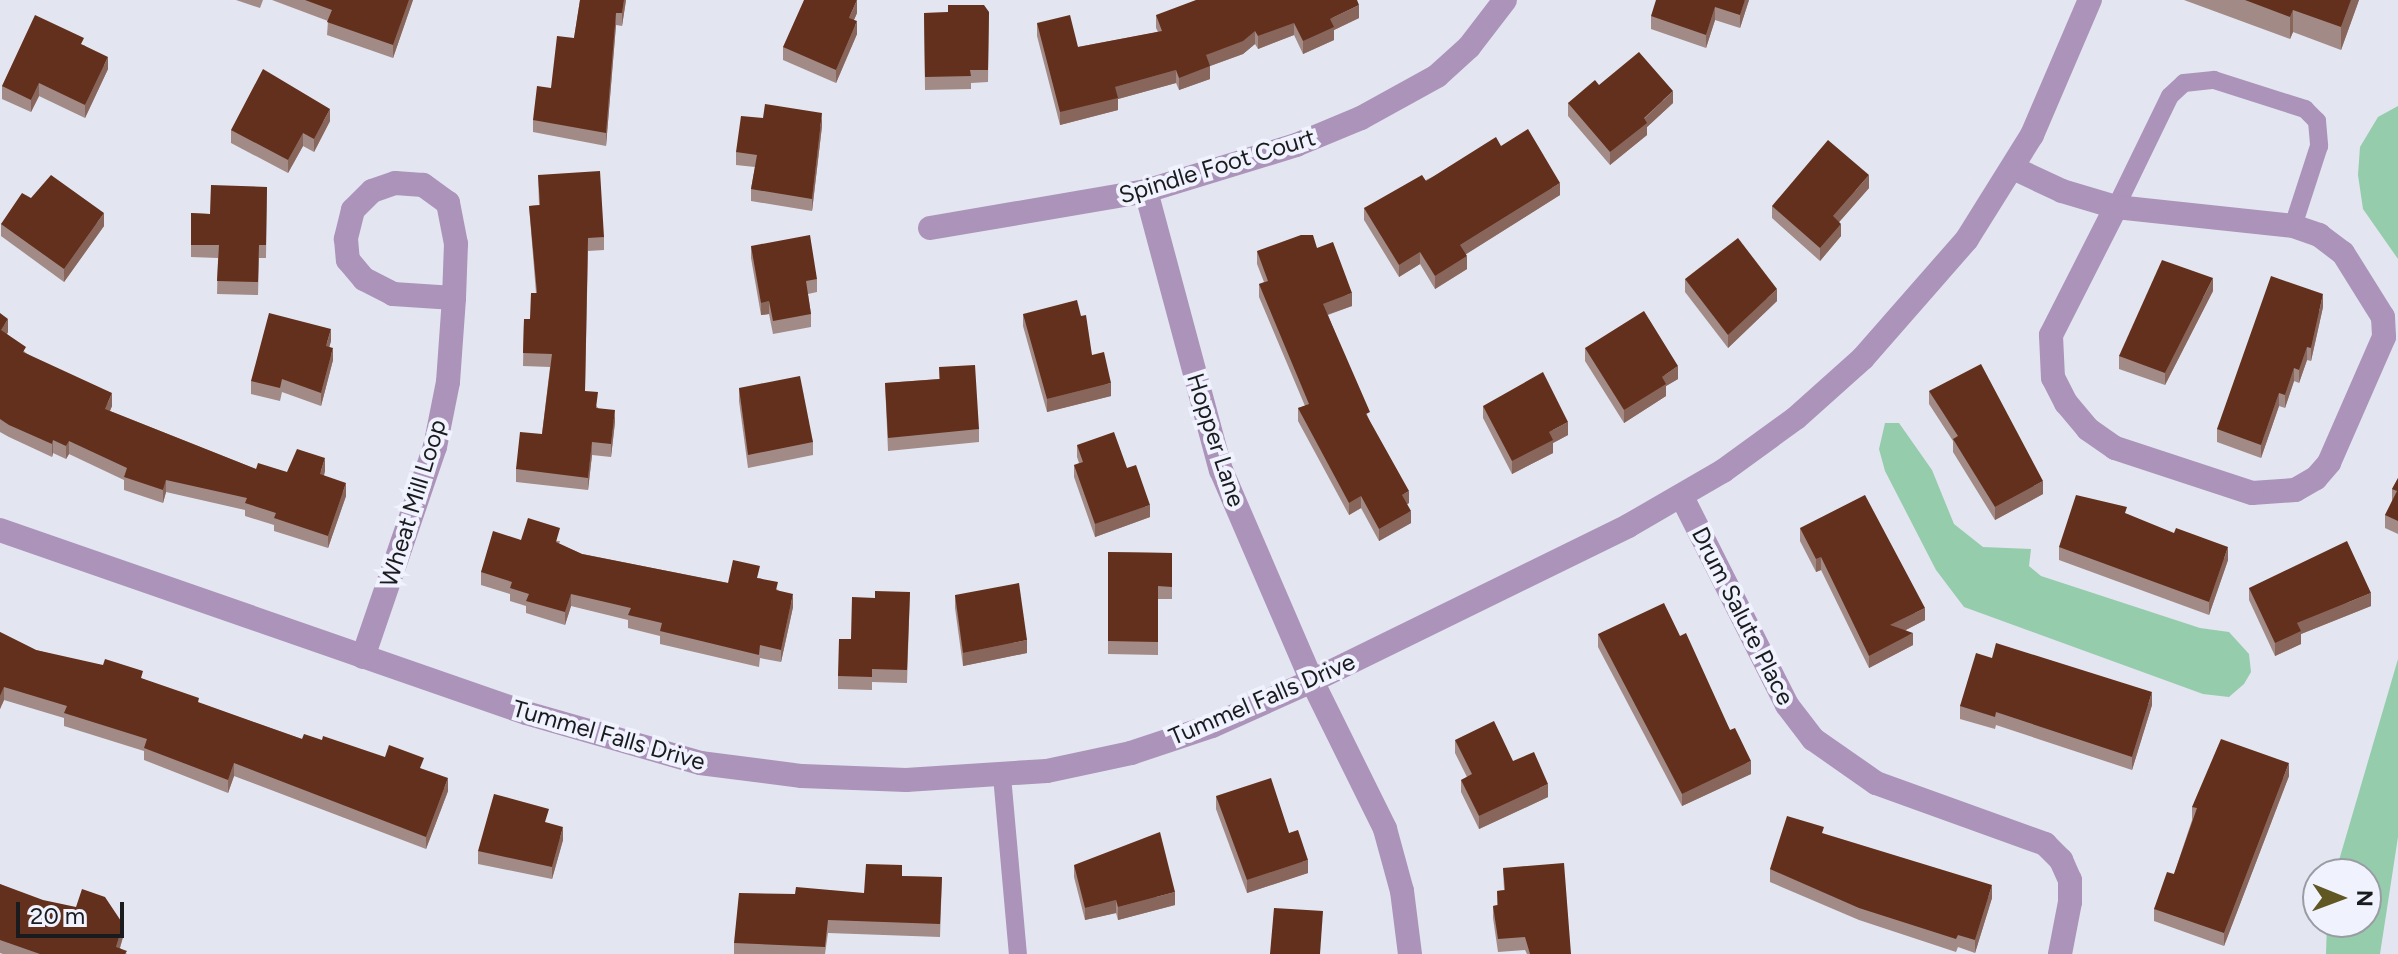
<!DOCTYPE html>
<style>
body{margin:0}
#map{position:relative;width:2398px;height:954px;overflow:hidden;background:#e3e5f0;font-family:Figtree,sans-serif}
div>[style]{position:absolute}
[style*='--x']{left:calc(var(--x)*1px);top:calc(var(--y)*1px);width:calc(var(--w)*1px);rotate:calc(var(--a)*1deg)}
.green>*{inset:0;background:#95ccac}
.lane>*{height:18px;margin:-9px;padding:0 9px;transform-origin:9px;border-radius:9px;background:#ab93ba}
.street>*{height:24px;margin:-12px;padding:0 12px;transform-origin:12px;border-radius:12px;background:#ab93ba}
.wall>*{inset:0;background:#a28a86}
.shaded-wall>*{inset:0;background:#89665c}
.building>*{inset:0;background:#62301c}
span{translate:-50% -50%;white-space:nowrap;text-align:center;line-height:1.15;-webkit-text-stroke:8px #f0f2fd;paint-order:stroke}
.street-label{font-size:24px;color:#1a1b1f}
.north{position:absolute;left:2302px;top:858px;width:80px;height:80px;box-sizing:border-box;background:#f0f2fd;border:2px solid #9a9ca4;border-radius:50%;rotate:91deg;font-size:22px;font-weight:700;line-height:32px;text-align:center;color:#1a1b1f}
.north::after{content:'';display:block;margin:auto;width:28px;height:36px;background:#615723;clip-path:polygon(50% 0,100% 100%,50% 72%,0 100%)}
.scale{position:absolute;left:16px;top:902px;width:108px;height:36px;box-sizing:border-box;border:4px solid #1a1b1f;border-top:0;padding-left:10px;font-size:24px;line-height:28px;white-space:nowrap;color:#1a1b1f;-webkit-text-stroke:6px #f0f2fd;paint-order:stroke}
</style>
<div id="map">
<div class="green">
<i style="clip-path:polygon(2398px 106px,2398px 259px,2363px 209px,2358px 175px,2360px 147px,2378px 117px)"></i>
<i style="clip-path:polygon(1885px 423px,1899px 423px,1932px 470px,1954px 524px,1983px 547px,2031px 549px,2029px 566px,2041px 576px,2200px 628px,2229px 632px,2249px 654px,2251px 672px,2244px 684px,2229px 697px,2203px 694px,1964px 607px,1936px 570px,1885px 471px,1879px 449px)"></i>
<i style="clip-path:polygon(2398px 659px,2398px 837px,2380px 954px,2326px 954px,2327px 922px,2366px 922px,2366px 874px,2335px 874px)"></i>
</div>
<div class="lane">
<i style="--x:2116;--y:207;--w:123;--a:-64.1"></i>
<i style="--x:2170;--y:96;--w:19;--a:-43"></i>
<i style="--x:2184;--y:83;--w:30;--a:-6"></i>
<i style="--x:2214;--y:80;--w:96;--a:17.7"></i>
<i style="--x:2305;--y:109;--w:17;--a:45"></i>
<i style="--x:2317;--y:121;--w:25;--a:85"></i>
<i style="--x:2319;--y:146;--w:84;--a:108"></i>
<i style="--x:1002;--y:776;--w:179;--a:84.9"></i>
</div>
<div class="street">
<i style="--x:2013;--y:168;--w:54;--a:25.1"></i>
<i style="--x:2062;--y:191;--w:56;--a:16.5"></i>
<i style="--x:2116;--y:207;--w:178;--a:6.1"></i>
<i style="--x:2293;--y:226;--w:28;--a:19"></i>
<i style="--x:2319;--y:235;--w:30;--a:37"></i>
<i style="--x:2343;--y:253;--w:75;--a:58"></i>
<i style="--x:2383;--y:317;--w:20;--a:87"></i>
<i style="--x:2384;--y:337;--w:137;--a:113.6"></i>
<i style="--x:2329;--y:463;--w:20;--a:131"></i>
<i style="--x:2316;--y:478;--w:24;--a:150"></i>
<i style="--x:2295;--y:490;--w:43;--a:176"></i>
<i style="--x:2252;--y:493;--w:144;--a:-161.8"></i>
<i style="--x:2115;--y:448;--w:33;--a:-145"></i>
<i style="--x:2088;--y:429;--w:34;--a:-130"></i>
<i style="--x:2066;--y:403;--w:28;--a:-117"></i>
<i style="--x:2053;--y:378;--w:43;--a:-92.7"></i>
<i style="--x:2051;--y:335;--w:144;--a:-63.1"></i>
<i style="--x:1146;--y:191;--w:289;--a:75"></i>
<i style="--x:1221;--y:470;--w:230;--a:66.7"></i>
<i style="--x:1312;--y:681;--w:165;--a:63.7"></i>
<i style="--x:1385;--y:829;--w:64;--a:74.7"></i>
<i style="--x:1402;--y:891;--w:64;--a:82.8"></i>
<i style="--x:930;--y:228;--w:219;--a:-9.7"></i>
<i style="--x:1146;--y:191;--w:157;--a:-17"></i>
<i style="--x:1296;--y:145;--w:70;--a:-22.6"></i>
<i style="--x:1361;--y:118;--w:87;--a:-28.9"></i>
<i style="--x:1437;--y:76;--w:43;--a:-42.2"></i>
<i style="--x:1469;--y:47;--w:59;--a:-52.5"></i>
<i style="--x:1682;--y:497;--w:233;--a:63.2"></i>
<i style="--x:1787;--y:705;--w:43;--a:52.6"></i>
<i style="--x:1813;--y:739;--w:77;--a:34.9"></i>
<i style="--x:1876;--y:783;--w:180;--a:19.8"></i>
<i style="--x:2045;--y:844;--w:23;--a:45"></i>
<i style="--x:2061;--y:860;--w:22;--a:66"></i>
<i style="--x:2070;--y:880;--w:22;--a:90"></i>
<i style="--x:2070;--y:902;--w:53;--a:100.9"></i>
<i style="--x:0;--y:530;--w:557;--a:19.18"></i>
<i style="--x:526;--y:713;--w:181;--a:16"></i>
<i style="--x:700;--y:763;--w:103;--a:7.3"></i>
<i style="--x:802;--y:776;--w:104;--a:2.2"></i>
<i style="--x:906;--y:780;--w:141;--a:-3.7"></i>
<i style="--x:1047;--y:771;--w:86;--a:-12.1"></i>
<i style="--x:1131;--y:753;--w:85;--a:-18.4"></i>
<i style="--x:1212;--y:726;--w:110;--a:-24.2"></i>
<i style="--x:1312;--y:681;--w:352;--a:-26.1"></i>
<i style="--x:1628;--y:526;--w:110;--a:-30.1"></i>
<i style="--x:1723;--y:471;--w:90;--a:-36"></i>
<i style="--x:1796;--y:418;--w:90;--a:-41.8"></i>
<i style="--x:1863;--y:358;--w:158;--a:-48.8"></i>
<i style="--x:1967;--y:239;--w:123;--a:-58"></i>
<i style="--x:2032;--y:135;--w:147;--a:-66.8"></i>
<i style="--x:363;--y:657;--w:222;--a:-71.1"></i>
<i style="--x:435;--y:447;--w:66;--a:-78.7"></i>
<i style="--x:448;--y:382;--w:84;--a:-85.9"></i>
<i style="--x:454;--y:298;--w:54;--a:-87.9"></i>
<i style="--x:456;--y:244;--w:42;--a:-101"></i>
<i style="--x:448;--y:203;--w:31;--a:-144"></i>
<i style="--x:423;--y:185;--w:28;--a:-176"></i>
<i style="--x:395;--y:183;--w:24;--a:161"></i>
<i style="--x:372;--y:191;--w:27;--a:135"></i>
<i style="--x:353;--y:210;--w:30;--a:104"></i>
<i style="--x:346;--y:239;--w:21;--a:85"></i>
<i style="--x:348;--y:260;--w:25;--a:50"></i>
<i style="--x:364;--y:279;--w:33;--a:27"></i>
<i style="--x:393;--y:294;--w:61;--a:3.8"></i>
</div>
<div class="wall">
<i style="clip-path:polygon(236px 0,263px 0,260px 8px)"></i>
<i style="clip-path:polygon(272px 0,413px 0,393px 58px,327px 35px,328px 21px)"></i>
<i style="clip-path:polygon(580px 0,626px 0,622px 26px,616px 25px,606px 146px,533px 132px,533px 120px,551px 88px,574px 38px)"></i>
<i style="clip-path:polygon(1749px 0,1740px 28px,1715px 20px,1706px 48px,1651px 29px,1651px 16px)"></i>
<i style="clip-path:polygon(2184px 0,2359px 0,2341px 50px,2293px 32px,2290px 39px)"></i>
<i style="clip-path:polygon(989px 12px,988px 82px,971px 83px,971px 89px,925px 90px,924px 13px)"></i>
<i style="clip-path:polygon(857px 13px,854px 20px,857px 34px,836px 83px,783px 60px,783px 47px)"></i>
<i style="clip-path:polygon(1156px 15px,1359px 18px,1334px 30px,1334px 40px,1303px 54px,1294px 35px,1258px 49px,1255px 44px,1243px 54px,1210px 66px,1210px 79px,1179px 90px,1176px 83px,1118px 99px,1118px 110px,1060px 125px,1037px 36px,1037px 23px,1078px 47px,1158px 32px,1156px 28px)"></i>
<i style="clip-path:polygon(84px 45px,108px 69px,85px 118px,39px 96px,31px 112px,2px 99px,2px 86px)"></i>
<i style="clip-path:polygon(1599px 85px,1673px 103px,1647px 127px,1647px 135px,1610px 165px,1568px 116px,1568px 103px)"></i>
<i style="clip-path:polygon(330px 121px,314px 152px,303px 146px,288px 173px,231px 143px,231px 130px)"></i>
<i style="clip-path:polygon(822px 126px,812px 211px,751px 201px,751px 189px,755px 167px,736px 165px,736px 152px)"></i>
<i style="clip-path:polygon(1501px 146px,1560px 195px,1466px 254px,1467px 269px,1435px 289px,1420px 264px,1399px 277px,1364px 220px,1364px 208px)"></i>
<i style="clip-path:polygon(538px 175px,604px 237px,604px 250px,588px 251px,585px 391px,598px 408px,615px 422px,611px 457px,592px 455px,588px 490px,516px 482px,516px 469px,542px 434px,550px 367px,523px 366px,524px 319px,530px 319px,536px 293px,529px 206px,539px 205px)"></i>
<i style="clip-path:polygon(267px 187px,266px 258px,259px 258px,258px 295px,217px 294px,218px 258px,191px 257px,191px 213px,210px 214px)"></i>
<i style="clip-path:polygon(1869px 188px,1839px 222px,1841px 236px,1820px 261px,1772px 218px,1772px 206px)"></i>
<i style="clip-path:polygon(31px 198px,104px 226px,64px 282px,1px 236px,1px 224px)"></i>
<i style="clip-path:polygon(751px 246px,817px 279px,817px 292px,808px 294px,811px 314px,811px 327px,773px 334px,769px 314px,761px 315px,751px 258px)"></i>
<i style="clip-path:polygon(1317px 248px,1352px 306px,1328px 315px,1370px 422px,1409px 503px,1407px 504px,1411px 523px,1379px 541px,1361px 508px,1349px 515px,1298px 421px,1298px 408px,1305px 406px,1259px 297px,1259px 284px,1264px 282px,1257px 264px,1257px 251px)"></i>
<i style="clip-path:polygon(1685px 279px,1777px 301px,1728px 348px,1685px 292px)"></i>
<i style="clip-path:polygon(2213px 291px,2165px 385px,2119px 369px,2119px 356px)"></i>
<i style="clip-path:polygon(2323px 307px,2311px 361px,2307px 360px,2299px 383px,2294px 381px,2285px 408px,2279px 406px,2261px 458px,2217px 442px,2217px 429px)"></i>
<i style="clip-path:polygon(0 313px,8px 332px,7px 334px,26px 353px,112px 406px,110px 411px,256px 469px,287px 472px,325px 471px,324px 476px,346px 496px,328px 548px,274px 531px,274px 525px,245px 516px,245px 510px,166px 492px,163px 503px,124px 490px,124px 480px,69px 454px,66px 459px,53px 453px,52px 457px,9px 437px,0 432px)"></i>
<i style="clip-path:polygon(1023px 314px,1092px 355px,1111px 396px,1047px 412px,1023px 326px)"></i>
<i style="clip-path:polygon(331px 341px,329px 347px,333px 360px,321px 406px,282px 392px,280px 401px,251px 394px,251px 381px)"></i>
<i style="clip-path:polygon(1585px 348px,1678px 379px,1666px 386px,1666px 396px,1624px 423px,1585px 361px)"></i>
<i style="clip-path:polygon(939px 367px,979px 429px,979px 442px,888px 451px,885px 383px,939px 379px)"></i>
<i style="clip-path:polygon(739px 388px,813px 442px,813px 455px,748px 468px,739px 401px)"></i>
<i style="clip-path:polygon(1929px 391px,2043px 494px,1995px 520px,1953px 452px,1953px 441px,1929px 404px)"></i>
<i style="clip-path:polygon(1483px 406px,1568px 435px,1553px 443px,1553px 453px,1512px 474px,1483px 418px)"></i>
<i style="clip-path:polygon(1077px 445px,1127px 468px,1150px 517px,1095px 537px,1074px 477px,1074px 465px,1079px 463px,1077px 457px)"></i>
<i style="clip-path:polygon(2398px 478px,2398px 534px,2385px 528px,2385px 515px,2392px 501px,2392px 489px)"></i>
<i style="clip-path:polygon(2127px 514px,2228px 560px,2209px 615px,2059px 560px,2059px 547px)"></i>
<i style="clip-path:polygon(1800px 528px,1925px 620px,1906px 630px,1913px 645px,1869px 668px,1821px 570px,1816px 572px,1800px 541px)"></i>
<i style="clip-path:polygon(521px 540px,560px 541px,559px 544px,582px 554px,728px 583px,760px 578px,778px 590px,793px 607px,781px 662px,760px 658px,759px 667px,660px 644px,660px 636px,628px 628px,628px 620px,571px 606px,565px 625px,526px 613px,526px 606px,510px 601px,510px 594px,481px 585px,481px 572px)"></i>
<i style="clip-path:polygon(1108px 552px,1172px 553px,1172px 599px,1158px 599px,1158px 655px,1108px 654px)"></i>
<i style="clip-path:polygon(2249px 588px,2371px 606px,2301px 634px,2301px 644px,2275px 656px,2249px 600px)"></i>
<i style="clip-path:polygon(910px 592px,907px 683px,872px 682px,872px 690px,838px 689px,838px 676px,851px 639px,875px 598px)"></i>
<i style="clip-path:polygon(955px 595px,1027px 653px,963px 666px,955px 608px)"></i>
<i style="clip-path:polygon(0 632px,36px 650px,143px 679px,199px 703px,302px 739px,424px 770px,448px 791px,426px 849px,234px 776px,228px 793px,144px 760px,144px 751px,64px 726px,64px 718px,4px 700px,0 709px)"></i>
<i style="clip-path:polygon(1598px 634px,1680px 636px,1730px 730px,1751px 774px,1682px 806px,1598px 647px)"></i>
<i style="clip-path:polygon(1992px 658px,2152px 705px,2132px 770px,1996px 725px,1995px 729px,1960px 719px,1960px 706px)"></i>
<i style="clip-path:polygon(1455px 740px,1513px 761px,1548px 797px,1479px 829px,1461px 792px,1461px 780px,1467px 777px,1455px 753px)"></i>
<i style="clip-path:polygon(2289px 776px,2224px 946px,2154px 921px,2154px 909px,2174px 874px,2192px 820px,2192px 807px)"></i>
<i style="clip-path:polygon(1216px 796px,1289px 833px,1308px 873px,1247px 893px,1216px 809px)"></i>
<i style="clip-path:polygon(549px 823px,563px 840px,552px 879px,478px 864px,478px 851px)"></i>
<i style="clip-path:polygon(1824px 834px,1992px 898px,1975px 953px,1958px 947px,1956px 952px,1859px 920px,1770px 882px,1770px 869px)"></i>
<i style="clip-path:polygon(1074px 865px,1175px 905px,1118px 920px,1116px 913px,1085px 920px,1074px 877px)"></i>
<i style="clip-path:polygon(1503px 868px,1571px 954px,1527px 954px,1525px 950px,1498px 952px,1493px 918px,1493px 906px,1497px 905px,1497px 891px,1504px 890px)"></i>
<i style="clip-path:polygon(902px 876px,942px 877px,940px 937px,828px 933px,825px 954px,734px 954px,734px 943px,864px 893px)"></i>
<i style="clip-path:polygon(0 884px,123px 937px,120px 948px,127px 954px,3px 954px,0 953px)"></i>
</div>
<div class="shaded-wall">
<i style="clip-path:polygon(409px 0,413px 0,393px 58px,393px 45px)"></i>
<i style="clip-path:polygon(624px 0,626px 0,622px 26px,622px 13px)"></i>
<i style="clip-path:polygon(857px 0,857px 13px,849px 31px,849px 18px)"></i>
<i style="clip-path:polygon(1745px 0,1749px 0,1740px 28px,1740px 15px)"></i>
<i style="clip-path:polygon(2351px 0,2359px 0,2341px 50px,2341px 27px)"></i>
<i style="clip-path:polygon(1359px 5px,1359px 18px,1334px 30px,1334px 40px,1303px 54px,1303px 41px,1330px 19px)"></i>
<i style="clip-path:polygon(1715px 7px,1715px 20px,1706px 48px,1706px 35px)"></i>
<i style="clip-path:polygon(2293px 10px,2293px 32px,2290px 39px,2290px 17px)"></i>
<i style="clip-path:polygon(616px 13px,616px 25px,606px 146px,606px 133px)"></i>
<i style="clip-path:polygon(857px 21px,857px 34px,836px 83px,836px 70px)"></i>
<i style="clip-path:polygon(1294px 23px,1294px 35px,1258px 49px,1258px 36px)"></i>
<i style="clip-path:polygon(1255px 31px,1255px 44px,1243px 54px,1210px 66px,1210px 79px,1179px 90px,1179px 78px,1206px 55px)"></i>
<i style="clip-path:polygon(108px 57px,108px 69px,85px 118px,85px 105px)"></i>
<i style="clip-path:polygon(1176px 70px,1176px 83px,1118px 99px,1118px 110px,1060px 125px,1060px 112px,1115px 87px)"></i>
<i style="clip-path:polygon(39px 83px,39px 96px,31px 112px,31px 100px)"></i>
<i style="clip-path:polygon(1673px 91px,1673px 103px,1647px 127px,1647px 135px,1610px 165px,1610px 152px)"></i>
<i style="clip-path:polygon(330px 109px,330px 121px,314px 152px,314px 139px)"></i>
<i style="clip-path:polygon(822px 113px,822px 126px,812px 211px,812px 199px)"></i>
<i style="clip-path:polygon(303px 133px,303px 146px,288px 173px,288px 160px)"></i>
<i style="clip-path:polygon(1869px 175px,1869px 188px,1833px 229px,1833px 216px)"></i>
<i style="clip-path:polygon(1560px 183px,1560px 195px,1460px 258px,1460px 245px)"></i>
<i style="clip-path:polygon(104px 213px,104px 226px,64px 282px,64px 269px)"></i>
<i style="clip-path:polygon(1841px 224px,1841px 236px,1820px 261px,1820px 248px)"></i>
<i style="clip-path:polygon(1420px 252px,1420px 264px,1399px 277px,1399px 265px)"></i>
<i style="clip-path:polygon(1467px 256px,1467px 269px,1435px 289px,1435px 276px)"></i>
<i style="clip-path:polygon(2213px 278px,2213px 291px,2165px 385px,2165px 373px)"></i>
<i style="clip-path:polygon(1777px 289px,1777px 301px,1728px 348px,1728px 335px)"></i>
<i style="clip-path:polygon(1352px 293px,1352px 306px,1323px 316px,1323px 304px)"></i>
<i style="clip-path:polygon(2323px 294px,2323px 307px,2311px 361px,2311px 348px)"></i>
<i style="clip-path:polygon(769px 301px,769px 314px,761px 315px,761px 303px)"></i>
<i style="clip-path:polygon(8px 319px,8px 332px,1px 343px,1px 330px)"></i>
<i style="clip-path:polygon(331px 329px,331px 341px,326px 359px,326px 346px)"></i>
<i style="clip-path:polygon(2307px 347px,2307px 360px,2299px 383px,2299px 370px)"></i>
<i style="clip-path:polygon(333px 348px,333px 360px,321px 406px,321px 393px)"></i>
<i style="clip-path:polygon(1678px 366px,1678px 379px,1666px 386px,1666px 396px,1624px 423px,1624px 410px,1662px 377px)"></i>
<i style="clip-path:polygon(2294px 368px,2294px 381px,2285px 408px,2285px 395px)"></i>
<i style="clip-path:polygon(1111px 383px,1111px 396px,1047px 412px,1047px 399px)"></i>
<i style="clip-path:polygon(112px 393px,112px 406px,105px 422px,105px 409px)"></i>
<i style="clip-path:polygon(2279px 393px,2279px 406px,2261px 458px,2261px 445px)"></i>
<i style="clip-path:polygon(615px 410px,615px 422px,611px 457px,611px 444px)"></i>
<i style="clip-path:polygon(1568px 422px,1568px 435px,1553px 443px,1553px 453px,1512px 474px,1512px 461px,1549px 432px)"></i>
<i style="clip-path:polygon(53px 440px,53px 453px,52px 457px,52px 444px)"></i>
<i style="clip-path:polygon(69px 441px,69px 454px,66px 459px,66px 446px)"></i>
<i style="clip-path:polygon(592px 442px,592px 455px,588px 490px,588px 478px)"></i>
<i style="clip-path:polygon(325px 458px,325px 471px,320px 487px,320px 474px)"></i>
<i style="clip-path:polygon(166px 480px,166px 492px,163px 503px,163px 490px)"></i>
<i style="clip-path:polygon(2043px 481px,2043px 494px,1995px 520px,1995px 507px)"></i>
<i style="clip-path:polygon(346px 483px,346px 496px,328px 548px,328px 536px)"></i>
<i style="clip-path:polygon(1409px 491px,1409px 503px,1402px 507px,1402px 495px)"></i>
<i style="clip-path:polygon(1361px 496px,1361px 508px,1349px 515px,1349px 503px)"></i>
<i style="clip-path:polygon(1150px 505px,1150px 517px,1095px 537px,1095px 524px)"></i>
<i style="clip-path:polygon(1411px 511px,1411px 523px,1379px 541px,1379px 529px)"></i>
<i style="clip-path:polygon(2228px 547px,2228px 560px,2209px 615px,2209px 602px)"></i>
<i style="clip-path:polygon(1821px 557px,1821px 570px,1816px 572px,1816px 559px)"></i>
<i style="clip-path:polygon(2371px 593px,2371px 606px,2301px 634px,2301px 644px,2275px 656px,2275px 643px,2297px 623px)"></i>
<i style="clip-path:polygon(571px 594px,571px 606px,565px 625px,565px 612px)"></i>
<i style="clip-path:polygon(793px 594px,793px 607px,781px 662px,781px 650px)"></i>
<i style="clip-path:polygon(1925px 608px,1925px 620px,1890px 638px,1890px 625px)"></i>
<i style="clip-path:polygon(1913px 633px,1913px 645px,1869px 668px,1869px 656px)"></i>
<i style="clip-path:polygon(1027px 640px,1027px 653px,963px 666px,963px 653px)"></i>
<i style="clip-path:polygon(4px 687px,4px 700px,0 709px,0 696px)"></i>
<i style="clip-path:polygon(2152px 692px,2152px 705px,2132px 770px,2132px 757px)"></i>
<i style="clip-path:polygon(1751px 761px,1751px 774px,1682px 806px,1682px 794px)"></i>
<i style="clip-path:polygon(234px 763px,234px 776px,228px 793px,228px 780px)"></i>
<i style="clip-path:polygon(2289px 763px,2289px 776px,2224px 946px,2224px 933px)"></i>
<i style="clip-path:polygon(448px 778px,448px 791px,426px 849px,426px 837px)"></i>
<i style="clip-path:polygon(1548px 784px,1548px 797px,1479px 829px,1479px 816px)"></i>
<i style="clip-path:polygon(563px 827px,563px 840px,552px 879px,552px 867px)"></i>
<i style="clip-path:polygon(1308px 860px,1308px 873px,1247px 893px,1247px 880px)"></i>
<i style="clip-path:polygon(1992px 885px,1992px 898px,1975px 953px,1975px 940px)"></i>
<i style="clip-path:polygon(1175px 892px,1175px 905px,1118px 920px,1118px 907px)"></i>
<i style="clip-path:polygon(1116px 900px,1116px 913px,1085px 920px,1085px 908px)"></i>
<i style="clip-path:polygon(123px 924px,123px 937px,118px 954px,116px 947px)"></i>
</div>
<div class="building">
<i style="clip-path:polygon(305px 0,409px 0,393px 45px,327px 22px,332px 10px)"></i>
<i style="clip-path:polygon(580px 0,624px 0,622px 13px,616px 13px,606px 133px,533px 120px,537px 86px,551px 88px,557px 36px,574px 38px)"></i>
<i style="clip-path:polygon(804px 0,857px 0,849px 18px,857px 21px,836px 70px,783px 47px)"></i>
<i style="clip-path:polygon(1196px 0,1357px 0,1359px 5px,1330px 19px,1334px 27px,1303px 41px,1294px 23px,1258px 36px,1255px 31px,1243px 41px,1206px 55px,1210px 66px,1179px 78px,1176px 70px,1115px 87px,1118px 98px,1060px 112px,1037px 23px,1070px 15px,1078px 47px,1162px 31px,1156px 15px)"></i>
<i style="clip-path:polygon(1656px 0,1745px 0,1740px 15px,1715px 7px,1706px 35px,1651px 16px)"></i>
<i style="clip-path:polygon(2245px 0,2351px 0,2341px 27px,2293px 10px,2290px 17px)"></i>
<i style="clip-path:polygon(948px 5px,984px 5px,989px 12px,988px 70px,970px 70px,971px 76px,925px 77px,924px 13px,948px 12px)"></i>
<i style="clip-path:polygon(35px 15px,84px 38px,81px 44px,108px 57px,85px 105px,39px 83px,31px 100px,2px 86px)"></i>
<i style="clip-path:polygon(1639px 52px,1673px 91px,1644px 118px,1647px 123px,1610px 152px,1568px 103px,1595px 80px,1599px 85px)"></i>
<i style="clip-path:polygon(263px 69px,330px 109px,314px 139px,303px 133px,288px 160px,231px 130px)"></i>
<i style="clip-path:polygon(765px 104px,822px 113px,812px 199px,751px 189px,757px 155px,736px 152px,741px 116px,763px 118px)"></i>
<i style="clip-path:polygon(1528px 129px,1560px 183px,1460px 245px,1467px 256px,1435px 276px,1420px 252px,1399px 265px,1364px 208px,1422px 175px,1426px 181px,1496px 137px,1501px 146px)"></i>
<i style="clip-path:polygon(1828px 140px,1869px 175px,1833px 216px,1841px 224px,1820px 248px,1772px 206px)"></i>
<i style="clip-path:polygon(600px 171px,604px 237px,588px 238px,585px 391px,598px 392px,596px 408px,615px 410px,611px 444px,592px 442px,588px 478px,516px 469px,520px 432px,542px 434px,552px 354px,523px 353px,524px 319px,530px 319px,531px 293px,537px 293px,529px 206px,540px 205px,538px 175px)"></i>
<i style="clip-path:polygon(51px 175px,104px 213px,64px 269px,1px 224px,22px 193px,31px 198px)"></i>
<i style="clip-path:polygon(211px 185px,267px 187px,266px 245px,259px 245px,258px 282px,217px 281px,219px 245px,191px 245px,191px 213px,210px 214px)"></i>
<i style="clip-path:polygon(810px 235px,817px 279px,806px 281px,811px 314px,773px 321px,769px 301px,761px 303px,751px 246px)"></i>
<i style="clip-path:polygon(1301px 235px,1313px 235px,1317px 248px,1333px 242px,1352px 293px,1323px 304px,1370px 412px,1366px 414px,1409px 491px,1402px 495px,1411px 511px,1379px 529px,1361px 496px,1349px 503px,1298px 408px,1309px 404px,1259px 284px,1268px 281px,1257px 251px)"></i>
<i style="clip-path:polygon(1738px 238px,1777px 289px,1728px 335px,1685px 279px)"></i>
<i style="clip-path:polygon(2162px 260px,2213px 278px,2165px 373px,2119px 356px)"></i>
<i style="clip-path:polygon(2271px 276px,2323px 294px,2311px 348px,2307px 347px,2299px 370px,2294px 368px,2285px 395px,2279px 393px,2261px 445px,2217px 429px)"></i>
<i style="clip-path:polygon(1077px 300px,1081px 316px,1086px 315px,1092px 355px,1104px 352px,1111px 383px,1047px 399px,1023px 314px)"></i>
<i style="clip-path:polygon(1644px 311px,1678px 366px,1662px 377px,1666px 384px,1624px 410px,1585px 348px)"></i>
<i style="clip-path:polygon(0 313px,8px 319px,1px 330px,26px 347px,23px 352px,112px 393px,105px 409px,256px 469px,258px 463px,287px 472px,297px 449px,325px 458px,320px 474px,346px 483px,328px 536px,274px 518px,276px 513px,245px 503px,247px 498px,166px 480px,163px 490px,124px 477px,127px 468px,69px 441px,66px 446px,53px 440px,52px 444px,9px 425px,0 419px)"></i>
<i style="clip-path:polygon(269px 313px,331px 329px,326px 346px,333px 348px,321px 393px,282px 379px,280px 388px,251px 381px)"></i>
<i style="clip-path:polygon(1981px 364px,2043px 481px,1995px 507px,1953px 439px,1958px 436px,1929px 391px)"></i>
<i style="clip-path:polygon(975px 365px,979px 429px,888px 438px,885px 383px,940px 379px,939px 367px)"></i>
<i style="clip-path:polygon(1543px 372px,1568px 422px,1549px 432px,1553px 440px,1512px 461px,1483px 406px)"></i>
<i style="clip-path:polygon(800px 376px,813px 442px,748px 455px,739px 388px)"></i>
<i style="clip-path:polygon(1114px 432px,1127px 468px,1136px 465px,1150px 505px,1095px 524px,1074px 465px,1083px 462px,1077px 445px)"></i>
<i style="clip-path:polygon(2398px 478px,2398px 521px,2385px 515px,2397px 491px,2392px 489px)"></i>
<i style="clip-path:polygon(1865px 495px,1925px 608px,1890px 625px,1913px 633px,1869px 656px,1821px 557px,1816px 559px,1800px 528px)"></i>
<i style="clip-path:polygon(2076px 495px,2127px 507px,2125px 513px,2174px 533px,2176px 528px,2228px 547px,2209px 602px,2059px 547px)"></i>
<i style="clip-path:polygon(528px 518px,560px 528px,556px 542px,582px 554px,728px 583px,733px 560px,760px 566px,757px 578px,778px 582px,776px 590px,793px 594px,781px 650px,760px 645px,759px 655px,660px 631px,662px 623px,628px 615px,631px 608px,571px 594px,565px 612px,526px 601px,529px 594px,510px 588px,512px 582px,481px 572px,493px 531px,521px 540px)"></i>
<i style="clip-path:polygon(2347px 541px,2371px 593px,2297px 623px,2301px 631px,2275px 643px,2249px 588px)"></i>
<i style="clip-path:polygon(1108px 552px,1172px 553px,1172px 587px,1158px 586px,1158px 642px,1108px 641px)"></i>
<i style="clip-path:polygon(1019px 583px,1027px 640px,963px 653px,955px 595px)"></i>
<i style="clip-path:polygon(875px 591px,910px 592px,907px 670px,872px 669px,872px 677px,838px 676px,839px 639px,851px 639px,852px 597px,875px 598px)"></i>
<i style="clip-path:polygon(1664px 603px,1680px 636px,1686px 633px,1730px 730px,1735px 728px,1751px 761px,1682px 794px,1598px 634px)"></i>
<i style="clip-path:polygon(0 632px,36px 650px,103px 665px,105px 659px,143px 671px,141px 678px,199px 698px,198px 702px,302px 739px,304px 734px,322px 740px,323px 736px,385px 757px,389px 745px,424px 758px,420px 768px,448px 778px,426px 837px,234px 763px,228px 780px,144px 748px,147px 739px,64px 713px,67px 706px,4px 687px,0 696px)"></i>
<i style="clip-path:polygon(1996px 643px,2152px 692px,2132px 757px,1996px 712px,1995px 717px,1960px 706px,1976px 653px,1992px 658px)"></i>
<i style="clip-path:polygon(1494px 721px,1513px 761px,1534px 752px,1548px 784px,1479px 816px,1461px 780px,1472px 774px,1455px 740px)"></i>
<i style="clip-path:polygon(2221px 739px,2289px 763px,2224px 933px,2154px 909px,2167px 872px,2174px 874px,2197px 808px,2192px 807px)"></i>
<i style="clip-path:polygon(1271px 778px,1289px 833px,1298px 830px,1308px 860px,1247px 880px,1216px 796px)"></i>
<i style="clip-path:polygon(494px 794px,549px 809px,545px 822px,563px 827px,552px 867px,478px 851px)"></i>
<i style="clip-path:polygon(1787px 816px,1824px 827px,1822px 833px,1992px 885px,1975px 940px,1958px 935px,1956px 939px,1859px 908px,1770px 869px)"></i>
<i style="clip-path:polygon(1160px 832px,1175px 892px,1118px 907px,1116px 900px,1085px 908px,1074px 865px)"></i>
<i style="clip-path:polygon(1564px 863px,1571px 954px,1530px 954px,1525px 937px,1498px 939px,1493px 906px,1498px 905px,1497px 891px,1505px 890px,1503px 868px)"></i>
<i style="clip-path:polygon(866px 864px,902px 865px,902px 876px,942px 877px,940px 924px,828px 920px,825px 947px,734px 943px,739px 893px,795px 894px,796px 887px,864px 893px)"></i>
<i style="clip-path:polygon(0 884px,43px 900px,76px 907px,82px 889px,105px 897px,123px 924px,116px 947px,127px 951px,125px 954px,40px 954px,0 940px)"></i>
<i style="clip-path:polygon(1274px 908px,1323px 911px,1320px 954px,1270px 954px)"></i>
</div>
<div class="street-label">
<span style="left:1217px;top:166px;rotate:-17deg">Spindle Foot Court</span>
<span style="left:1216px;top:440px;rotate:72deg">Hopper Lane</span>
<span style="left:413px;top:503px;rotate:-73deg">Wheat Mill Loop</span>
<span style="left:1743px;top:616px;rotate:63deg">Drum Salute Place</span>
<span style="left:1262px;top:699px;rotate:-23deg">Tummel Falls Drive</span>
<span style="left:609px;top:735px;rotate:16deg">Tummel Falls Drive</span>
</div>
<div class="north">N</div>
<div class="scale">20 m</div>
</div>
